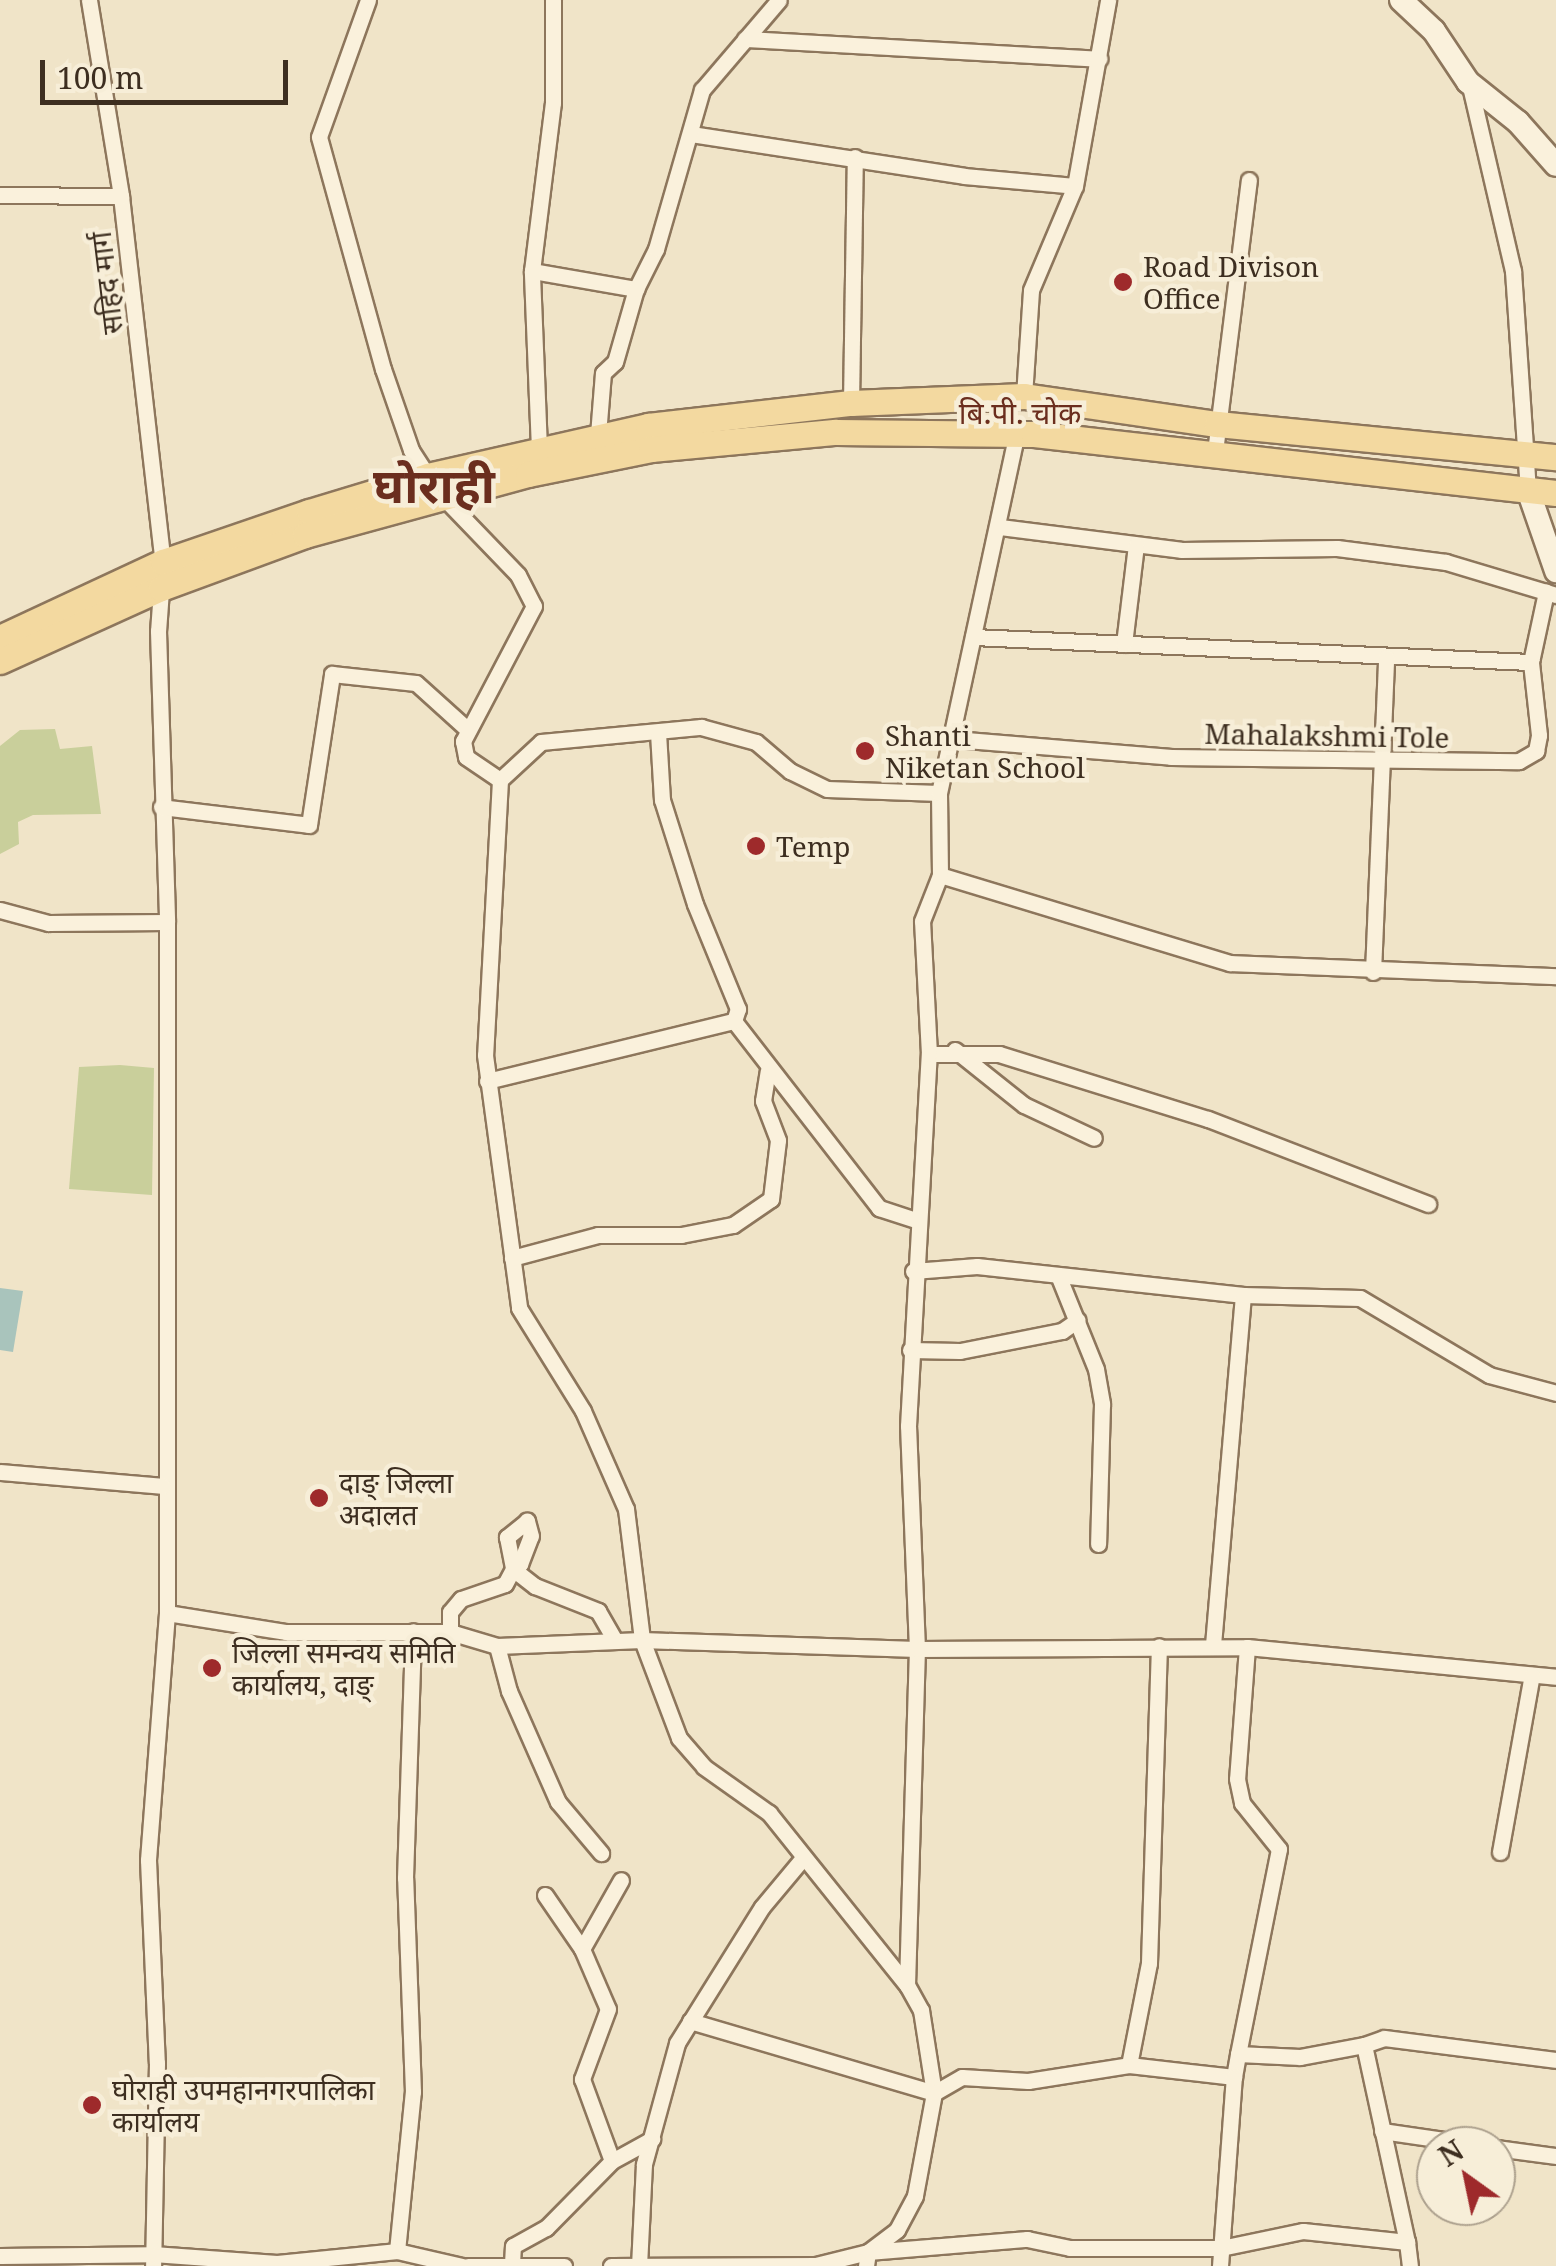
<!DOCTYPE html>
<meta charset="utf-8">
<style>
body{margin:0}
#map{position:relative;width:1556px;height:2266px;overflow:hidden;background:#f0e4c8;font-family:"Noto Serif","Noto Sans Devanagari",serif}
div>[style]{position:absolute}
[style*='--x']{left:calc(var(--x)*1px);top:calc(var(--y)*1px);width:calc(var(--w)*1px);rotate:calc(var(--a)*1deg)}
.green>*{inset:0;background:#c9cf9b}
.water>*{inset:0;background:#a9c4bc}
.roads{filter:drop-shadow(2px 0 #8d765c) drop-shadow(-2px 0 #8d765c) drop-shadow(0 2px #8d765c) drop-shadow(0 -2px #8d765c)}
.street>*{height:15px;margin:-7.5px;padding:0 7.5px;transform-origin:7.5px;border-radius:7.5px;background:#faf1dc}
.secondary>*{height:22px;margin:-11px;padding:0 11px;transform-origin:11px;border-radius:11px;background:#faf1dc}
.primary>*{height:25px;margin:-12.5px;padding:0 12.5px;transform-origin:12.5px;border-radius:12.5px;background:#f3d9a0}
.dots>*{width:28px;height:28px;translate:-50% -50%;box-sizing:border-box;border:5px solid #f7eed8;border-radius:50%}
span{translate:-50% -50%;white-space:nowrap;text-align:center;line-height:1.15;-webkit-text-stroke:9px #f7eed8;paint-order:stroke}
.poi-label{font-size:28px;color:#3d2e20}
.left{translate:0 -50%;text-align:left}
.street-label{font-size:28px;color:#3d2e20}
.neighbourhood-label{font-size:30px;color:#6b2e1e}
.town-label{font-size:48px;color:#6b2e1e;font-weight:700}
.north{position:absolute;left:1416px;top:2126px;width:100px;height:100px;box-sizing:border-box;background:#f7eed8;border:2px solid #ada18e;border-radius:50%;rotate:327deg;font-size:28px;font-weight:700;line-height:40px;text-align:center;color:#3d2e20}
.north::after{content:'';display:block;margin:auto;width:35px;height:45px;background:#9e2a2b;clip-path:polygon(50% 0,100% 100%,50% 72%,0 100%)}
.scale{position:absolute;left:40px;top:60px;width:248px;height:45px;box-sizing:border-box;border:5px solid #3d2e20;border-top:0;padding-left:12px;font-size:30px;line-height:35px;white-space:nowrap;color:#3d2e20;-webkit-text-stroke:8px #f7eed8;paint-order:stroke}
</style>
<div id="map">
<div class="green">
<i style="clip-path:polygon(55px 729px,60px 749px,92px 746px,101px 814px,33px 815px,18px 822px,19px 844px,0 854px,0 746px,20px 730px)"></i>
<i style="clip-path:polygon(120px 1065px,154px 1068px,152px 1195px,69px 1189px,79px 1067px)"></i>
</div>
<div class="water">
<i style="clip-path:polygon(0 1288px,23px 1291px,13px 1352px,0 1350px)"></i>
</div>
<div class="roads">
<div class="street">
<i style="--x:89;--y:0;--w:199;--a:80.7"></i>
<i style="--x:121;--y:196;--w:368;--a:83.5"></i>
<i style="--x:163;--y:562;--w:69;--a:94.1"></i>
<i style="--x:158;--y:631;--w:291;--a:88.2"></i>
<i style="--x:167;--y:922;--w:691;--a:90"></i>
<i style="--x:167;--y:1613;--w:248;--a:94.4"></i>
<i style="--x:148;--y:1860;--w:203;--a:87.5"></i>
<i style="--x:157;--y:2063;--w:203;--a:91.1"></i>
<i style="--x:368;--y:0;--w:145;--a:109.7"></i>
<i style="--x:319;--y:137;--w:241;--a:74.6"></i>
<i style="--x:383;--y:369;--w:86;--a:70.9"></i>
<i style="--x:411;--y:450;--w:31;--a:57"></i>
<i style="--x:745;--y:39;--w:355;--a:3.2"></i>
<i style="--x:1470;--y:86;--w:190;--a:76.9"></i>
<i style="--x:1513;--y:271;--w:220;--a:86.1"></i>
<i style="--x:691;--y:134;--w:276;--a:8.7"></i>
<i style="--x:964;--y:176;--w:111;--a:5.1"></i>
<i style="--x:0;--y:195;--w:121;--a:0.5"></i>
<i style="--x:532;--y:271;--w:106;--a:9.8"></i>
<i style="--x:1024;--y:396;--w:106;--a:-86.2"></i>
<i style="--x:1031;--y:290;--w:113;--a:-67.1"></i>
<i style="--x:1075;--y:186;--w:189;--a:-79.9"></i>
<i style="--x:851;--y:403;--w:246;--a:-89.1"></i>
<i style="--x:598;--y:435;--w:62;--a:-85.4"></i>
<i style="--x:603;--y:373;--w:16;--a:-43"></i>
<i style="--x:615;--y:362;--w:76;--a:-74"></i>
<i style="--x:636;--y:289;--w:45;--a:-63.4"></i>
<i style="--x:656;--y:249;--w:166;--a:-73.9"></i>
<i style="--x:702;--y:90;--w:118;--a:-49.5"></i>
<i style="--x:539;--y:449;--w:178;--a:-92.3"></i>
<i style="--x:532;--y:271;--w:169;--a:-82.9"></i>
<i style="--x:553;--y:103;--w:103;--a:-90"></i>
<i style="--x:1215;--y:452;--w:274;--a:-82.9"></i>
<i style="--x:443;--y:497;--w:108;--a:46.1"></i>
<i style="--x:518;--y:575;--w:35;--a:63"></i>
<i style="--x:534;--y:606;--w:153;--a:117.7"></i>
<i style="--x:463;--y:741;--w:16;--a:79"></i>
<i style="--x:466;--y:757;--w:41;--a:34.1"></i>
<i style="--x:500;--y:780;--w:275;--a:93.1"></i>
<i style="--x:485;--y:1055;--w:255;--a:82.3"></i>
<i style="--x:519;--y:1308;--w:121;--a:58.1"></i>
<i style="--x:583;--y:1411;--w:107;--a:66.3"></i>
<i style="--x:626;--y:1509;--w:132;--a:83"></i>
<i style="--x:642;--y:1640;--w:105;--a:69.3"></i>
<i style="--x:679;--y:1738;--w:38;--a:49"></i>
<i style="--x:704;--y:1767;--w:80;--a:35.3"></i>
<i style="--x:769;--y:1813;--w:221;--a:51.3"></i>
<i style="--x:907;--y:1985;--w:29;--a:61"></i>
<i style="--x:921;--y:2010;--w:84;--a:81.1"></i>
<i style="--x:934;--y:2093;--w:105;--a:100.5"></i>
<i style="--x:915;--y:2196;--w:38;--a:118"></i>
<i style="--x:897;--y:2230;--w:36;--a:143"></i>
<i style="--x:868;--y:2252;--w:54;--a:166"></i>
<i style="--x:816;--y:2265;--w:205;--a:179.7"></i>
<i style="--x:1000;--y:527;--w:182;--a:7.2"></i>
<i style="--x:1181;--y:550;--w:156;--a:-0.7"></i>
<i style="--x:1337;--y:548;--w:110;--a:7.3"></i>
<i style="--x:1446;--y:562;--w:115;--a:16.7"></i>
<i style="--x:973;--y:637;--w:559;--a:2.57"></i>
<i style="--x:1124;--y:644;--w:100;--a:-83.1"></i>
<i style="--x:954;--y:739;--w:218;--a:4.7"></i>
<i style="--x:1171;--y:757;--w:348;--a:0.7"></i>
<i style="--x:1519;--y:761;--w:20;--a:-30"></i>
<i style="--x:1536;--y:751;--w:16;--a:-79"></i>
<i style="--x:1539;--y:735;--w:73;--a:-96.3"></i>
<i style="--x:1531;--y:662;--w:72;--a:-77.9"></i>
<i style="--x:500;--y:780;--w:56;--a:-42.8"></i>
<i style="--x:541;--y:742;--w:161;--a:-5.4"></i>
<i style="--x:701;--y:727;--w:57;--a:15.3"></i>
<i style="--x:756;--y:742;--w:45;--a:40.5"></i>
<i style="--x:790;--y:771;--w:41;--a:25.9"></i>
<i style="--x:827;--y:789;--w:112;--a:2"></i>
<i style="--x:161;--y:807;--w:149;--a:6.9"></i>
<i style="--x:309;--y:825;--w:153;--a:-81.3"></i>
<i style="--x:332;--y:674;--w:84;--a:6.1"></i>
<i style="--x:416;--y:683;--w:70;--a:42.1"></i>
<i style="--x:940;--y:875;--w:303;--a:16.9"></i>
<i style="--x:1230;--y:963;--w:326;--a:2.3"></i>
<i style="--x:0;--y:910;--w:50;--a:15.2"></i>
<i style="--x:48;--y:923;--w:119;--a:-0.5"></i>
<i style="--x:1373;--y:972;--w:315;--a:-87.6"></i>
<i style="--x:734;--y:1021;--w:237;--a:52.2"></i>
<i style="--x:879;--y:1208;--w:39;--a:18"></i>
<i style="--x:955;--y:1050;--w:88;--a:38.6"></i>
<i style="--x:1024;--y:1105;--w:77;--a:25.2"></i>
<i style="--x:929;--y:1054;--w:70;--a:0"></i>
<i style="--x:999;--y:1054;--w:219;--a:17.3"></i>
<i style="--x:1208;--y:1119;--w:236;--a:21.1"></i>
<i style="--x:487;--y:1081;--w:254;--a:-13.7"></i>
<i style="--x:734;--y:1021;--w:13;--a:-72"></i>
<i style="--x:738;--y:1009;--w:113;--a:-112.3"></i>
<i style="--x:695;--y:904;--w:109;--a:-107.6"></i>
<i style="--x:662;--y:800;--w:67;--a:-93.4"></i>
<i style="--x:512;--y:1258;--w:89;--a:-15"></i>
<i style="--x:598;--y:1235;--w:83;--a:0"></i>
<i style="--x:681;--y:1235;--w:53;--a:-10.9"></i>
<i style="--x:733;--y:1225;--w:46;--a:-34.4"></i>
<i style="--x:771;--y:1199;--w:59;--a:-83.2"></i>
<i style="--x:778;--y:1140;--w:42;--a:-111"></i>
<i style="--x:763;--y:1101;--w:30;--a:-81"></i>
<i style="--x:913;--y:1271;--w:64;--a:-4.5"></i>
<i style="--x:977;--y:1266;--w:268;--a:6.2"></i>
<i style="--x:1243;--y:1295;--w:352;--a:94.9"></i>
<i style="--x:1058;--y:1275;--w:101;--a:68"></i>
<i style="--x:1096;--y:1369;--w:36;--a:80"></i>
<i style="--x:1102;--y:1404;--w:140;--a:91.6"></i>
<i style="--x:1243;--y:1295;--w:117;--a:1.5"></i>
<i style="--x:1360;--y:1298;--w:150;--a:30.8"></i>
<i style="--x:1489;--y:1375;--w:69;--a:15"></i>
<i style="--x:910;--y:1350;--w:50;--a:1.1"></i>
<i style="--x:960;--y:1351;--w:104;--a:-11.1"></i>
<i style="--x:1062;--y:1331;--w:19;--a:-35"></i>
<i style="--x:0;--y:1472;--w:163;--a:4.9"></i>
<i style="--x:167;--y:1613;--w:121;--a:9.1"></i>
<i style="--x:286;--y:1632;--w:164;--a:0"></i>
<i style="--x:450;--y:1632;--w:49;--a:16.6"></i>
<i style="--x:497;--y:1646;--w:145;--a:-2.4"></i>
<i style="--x:642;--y:1640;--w:275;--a:1.9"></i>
<i style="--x:917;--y:1649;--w:330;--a:-0.3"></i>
<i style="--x:1247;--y:1647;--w:310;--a:5.5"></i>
<i style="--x:450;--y:1632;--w:20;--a:-90"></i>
<i style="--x:450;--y:1612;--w:17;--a:-50"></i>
<i style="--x:461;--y:1599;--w:46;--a:-18.8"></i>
<i style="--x:505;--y:1584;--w:17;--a:-62"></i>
<i style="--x:513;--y:1569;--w:9;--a:-36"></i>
<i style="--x:520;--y:1564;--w:30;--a:-69"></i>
<i style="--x:531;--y:1536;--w:16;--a:-105"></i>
<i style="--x:527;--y:1521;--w:26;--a:141"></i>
<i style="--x:507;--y:1537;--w:33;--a:79"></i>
<i style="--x:513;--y:1569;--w:28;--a:38"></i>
<i style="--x:535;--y:1586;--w:68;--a:21.6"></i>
<i style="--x:598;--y:1611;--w:34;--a:60"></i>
<i style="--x:497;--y:1646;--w:47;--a:75.1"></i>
<i style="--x:509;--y:1691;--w:121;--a:66.2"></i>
<i style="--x:558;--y:1802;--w:67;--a:49.9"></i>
<i style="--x:1247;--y:1647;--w:132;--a:94.3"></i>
<i style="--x:1237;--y:1779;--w:25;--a:78"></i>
<i style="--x:1242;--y:1803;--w:59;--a:51.2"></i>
<i style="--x:1279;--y:1849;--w:209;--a:101.3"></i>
<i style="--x:1238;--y:2054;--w:62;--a:2.8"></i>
<i style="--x:1300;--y:2057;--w:65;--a:-10.6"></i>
<i style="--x:1364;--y:2045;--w:202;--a:77.7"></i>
<i style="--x:1500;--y:1852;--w:180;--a:-79.8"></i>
<i style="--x:545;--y:1895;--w:65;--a:55.6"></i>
<i style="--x:582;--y:1949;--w:65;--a:66.6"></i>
<i style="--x:608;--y:2009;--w:75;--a:110.4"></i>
<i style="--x:582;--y:2079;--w:87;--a:69.9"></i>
<i style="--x:582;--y:1949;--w:79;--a:-60.5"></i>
<i style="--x:907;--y:1985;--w:336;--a:-88.3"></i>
<i style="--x:917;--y:1649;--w:223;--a:-92.3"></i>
<i style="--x:908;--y:1426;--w:373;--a:-86.8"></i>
<i style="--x:929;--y:1054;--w:133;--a:-93"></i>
<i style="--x:922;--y:921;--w:49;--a:-68.6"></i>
<i style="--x:940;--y:875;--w:82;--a:-90.7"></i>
<i style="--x:939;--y:793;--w:368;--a:-77.8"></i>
<i style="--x:690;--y:2021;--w:254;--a:16.4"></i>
<i style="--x:934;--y:2093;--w:32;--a:-30"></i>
<i style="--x:962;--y:2077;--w:66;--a:3.5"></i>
<i style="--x:1028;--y:2081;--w:102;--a:-9"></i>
<i style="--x:1129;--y:2065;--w:106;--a:6.5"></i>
<i style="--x:1234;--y:2077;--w:23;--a:-80"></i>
<i style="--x:1364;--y:2045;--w:21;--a:-19"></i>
<i style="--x:1384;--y:2038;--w:173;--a:7.3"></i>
<i style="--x:1129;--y:2065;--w:104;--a:-78.9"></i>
<i style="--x:1149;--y:1963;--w:317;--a:-88.2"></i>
<i style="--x:1382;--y:2131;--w:104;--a:8.3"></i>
<i style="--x:1496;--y:2148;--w:61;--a:7.6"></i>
<i style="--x:397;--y:2251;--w:160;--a:-84.3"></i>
<i style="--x:413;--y:2092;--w:214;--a:-92.1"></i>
<i style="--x:405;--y:1878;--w:247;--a:-88.1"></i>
<i style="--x:0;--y:2256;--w:153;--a:-0.7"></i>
<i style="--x:153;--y:2254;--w:124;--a:4.2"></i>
<i style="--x:277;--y:2263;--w:121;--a:-5.7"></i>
<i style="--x:397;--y:2251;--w:67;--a:13"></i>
<i style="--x:512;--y:2264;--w:18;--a:-87"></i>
<i style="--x:513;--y:2246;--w:38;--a:-29"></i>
<i style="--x:546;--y:2228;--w:94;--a:-45.4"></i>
<i style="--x:612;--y:2161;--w:46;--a:-28.8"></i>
<i style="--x:468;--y:2266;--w:96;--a:0"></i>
<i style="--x:639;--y:2266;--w:102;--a:-87.2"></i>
<i style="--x:644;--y:2164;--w:125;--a:-74.7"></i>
<i style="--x:677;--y:2043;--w:160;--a:-58"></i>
<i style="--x:762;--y:1907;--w:64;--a:-50.1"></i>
<i style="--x:866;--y:2266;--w:14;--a:-82"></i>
<i style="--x:868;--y:2252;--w:160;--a:-4.7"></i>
<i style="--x:1027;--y:2239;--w:44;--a:11.8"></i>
<i style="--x:1070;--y:2248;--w:151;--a:0"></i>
<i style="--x:1221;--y:2248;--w:84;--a:-11.7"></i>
<i style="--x:1303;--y:2231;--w:105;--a:6"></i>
<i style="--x:1407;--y:2242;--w:24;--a:83"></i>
<i style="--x:1220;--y:2266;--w:190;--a:-85.8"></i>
</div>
<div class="secondary">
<i style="--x:1401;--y:0;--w:45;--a:43.2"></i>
<i style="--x:1434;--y:31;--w:61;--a:56.3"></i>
<i style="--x:1468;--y:82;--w:64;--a:38.7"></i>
<i style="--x:1518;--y:122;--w:57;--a:48.5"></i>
<i style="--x:1528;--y:490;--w:86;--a:70.9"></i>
</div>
<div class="primary">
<i style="--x:0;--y:638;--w:180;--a:-25"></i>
<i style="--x:163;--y:562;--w:154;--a:-18.9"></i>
<i style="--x:309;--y:512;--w:124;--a:-16.8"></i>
<i style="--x:428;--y:476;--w:226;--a:-12.8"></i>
<i style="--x:648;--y:426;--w:204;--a:-6.5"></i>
<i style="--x:851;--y:403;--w:173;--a:-2.3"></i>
<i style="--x:1024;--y:396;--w:195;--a:8.3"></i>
<i style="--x:1217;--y:424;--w:341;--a:5.6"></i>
<i style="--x:0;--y:661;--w:177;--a:-24.4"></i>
<i style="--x:161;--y:588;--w:153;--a:-20.2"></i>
<i style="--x:305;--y:535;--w:231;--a:-15.3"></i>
<i style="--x:528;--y:474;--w:126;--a:-11.5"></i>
<i style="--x:651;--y:449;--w:186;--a:-5.3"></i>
<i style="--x:836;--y:432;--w:198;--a:0.6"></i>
<i style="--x:1034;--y:434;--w:525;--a:6.45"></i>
</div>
</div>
<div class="dots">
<i style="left:1123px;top:282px;background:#9e2a2b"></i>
<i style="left:865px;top:751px;background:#9e2a2b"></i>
<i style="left:756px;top:846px;background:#9e2a2b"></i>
<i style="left:319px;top:1498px;background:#9e2a2b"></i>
<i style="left:212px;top:1668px;background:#9e2a2b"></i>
<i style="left:92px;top:2105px;background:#9e2a2b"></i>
</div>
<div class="poi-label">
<span class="left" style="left:1143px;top:282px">Road Divison<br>Office</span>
<span class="left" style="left:885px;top:751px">Shanti<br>Niketan School</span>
<span class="left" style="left:776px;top:846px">Temp</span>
<span class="left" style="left:339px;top:1498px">दाङ् जिल्ला<br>अदालत</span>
<span class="left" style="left:232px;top:1668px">जिल्ला समन्वय समिति<br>कार्यालय, दाङ्</span>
<span class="left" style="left:112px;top:2105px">घोराही उपमहानगरपालिका<br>कार्यालय</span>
</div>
<div class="street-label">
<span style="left:106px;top:283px;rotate:-97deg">सहिद मार्ग</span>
<span style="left:1327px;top:735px;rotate:1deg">Mahalakshmi Tole</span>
</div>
<div class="neighbourhood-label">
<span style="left:1020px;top:413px">बि.पी. चोक</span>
</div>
<div class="town-label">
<span style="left:434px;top:485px">घोराही</span>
</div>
<div class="north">N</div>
<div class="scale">100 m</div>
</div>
